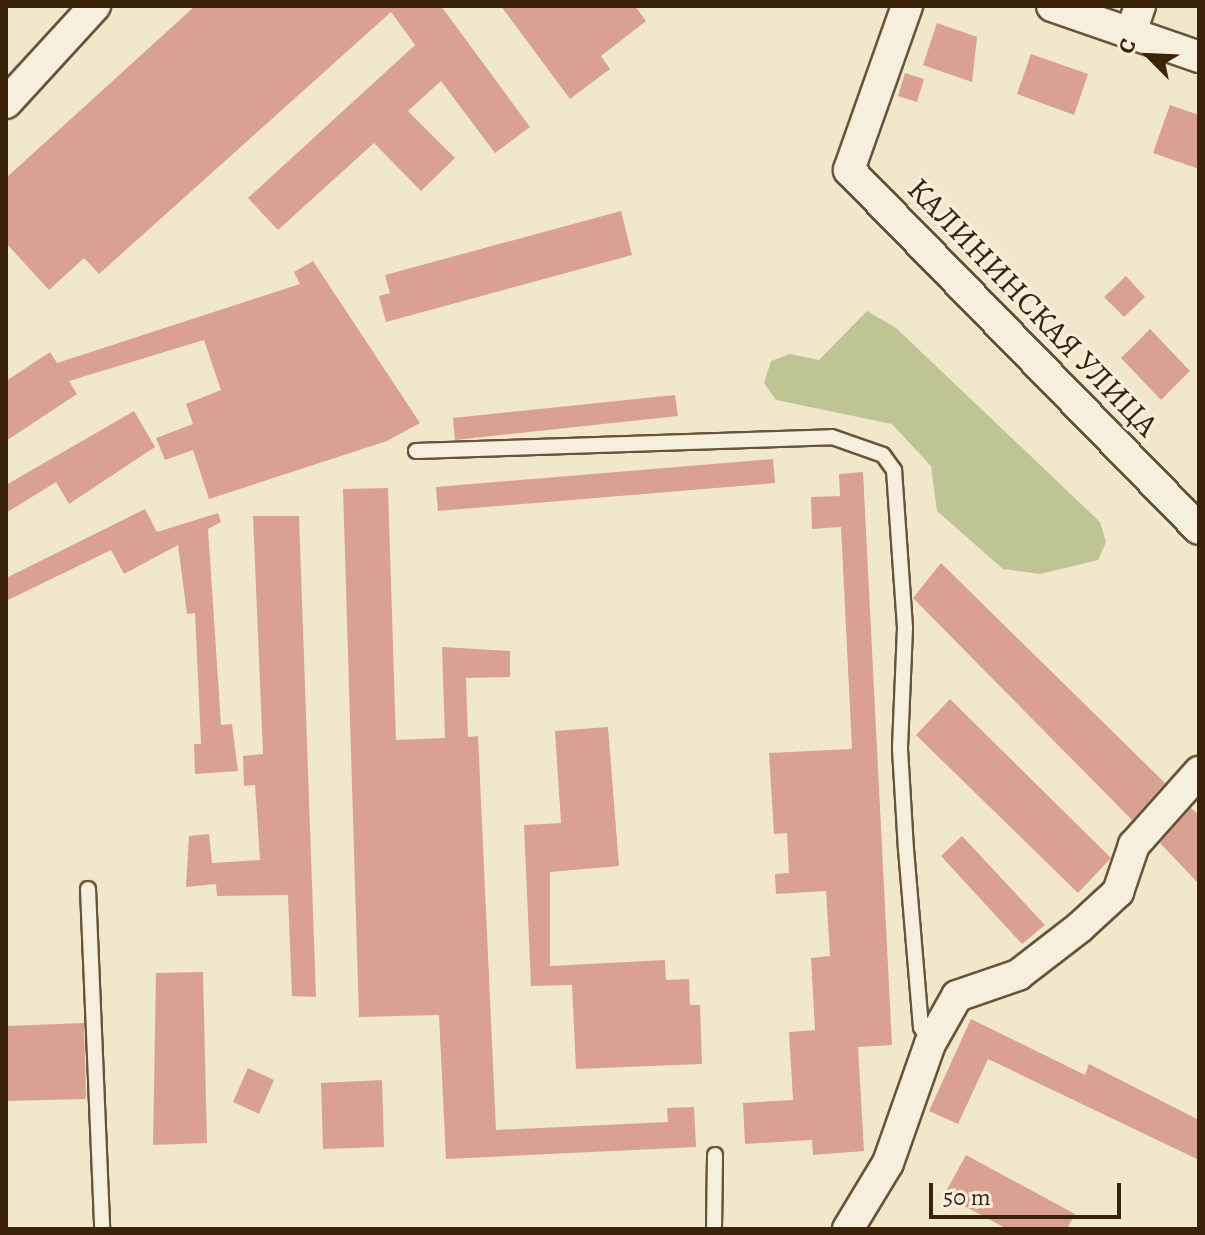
<!DOCTYPE html>
<meta charset="utf-8">
<style>
body{margin:0}
#map{position:relative;width:1205px;height:1235px;overflow:hidden;background:#f1e7cb;font-family:Alegreya,serif}
div>[style]{position:absolute}
[style*='--x']{left:calc(var(--x)*1px);top:calc(var(--y)*1px);width:calc(var(--w)*1px);rotate:calc(var(--a)*1deg)}
.green>*{inset:0;background:#bec494}
.building>*{inset:0;background:#daa193}
.roads{filter:drop-shadow(2px 0 #68543a) drop-shadow(-2px 0 #68543a) drop-shadow(0 2px #68543a) drop-shadow(0 -2px #68543a)}
.lane>*{height:14px;margin:-7px;padding:0 7px;transform-origin:7px;border-radius:7px;background:#f6efdd}
.street>*{height:30px;margin:-15px;padding:0 15px;transform-origin:15px;border-radius:15px;background:#f6efdd}
span{translate:-50% -50%;white-space:nowrap;text-align:center;line-height:1.15;-webkit-text-stroke:6px #f6efdd;paint-order:stroke}
.street-label{font-size:32px;color:#3b230a}
.frame{position:absolute;inset:0;border:8px solid #3b230a;pointer-events:none}
.north{position:absolute;left:1109px;top:16px;width:80px;height:80px;-webkit-text-stroke:6px #f6efdd;paint-order:stroke;rotate:294deg;font-size:22px;font-weight:700;line-height:32px;text-align:center;color:#3b230a}
.north::after{content:'';display:block;margin:auto;width:28px;height:36px;background:#3b230a;clip-path:polygon(50% 0,100% 100%,50% 72%,0 100%)}
.scale{position:absolute;left:929px;top:1183px;width:192px;height:36px;box-sizing:border-box;border:4px solid #3b230a;border-top:0;padding-left:10px;font-size:24px;line-height:28px;white-space:nowrap;color:#3b230a;-webkit-text-stroke:6px #f6efdd;paint-order:stroke}
</style>
<div id="map">
<div class="green">
<i style="clip-path:polygon(867px 311px,896px 328px,1100px 522px,1106px 542px,1098px 560px,1040px 574px,1003px 569px,937px 511px,931px 466px,892px 424px,776px 400px,764px 383px,771px 361px,790px 354px,819px 360px)"></i>
</div>
<div class="building">
<i style="clip-path:polygon(195px 6px,441px 6px,530px 127px,495px 153px,441px 81px,408px 111px,455px 158px,421px 191px,374px 143px,278px 230px,248px 198px,415px 45px,391px 12px,99px 274px,84px 258px,49px 290px,6px 243px,6px 178px)"></i>
<i style="clip-path:polygon(501px 6px,635px 6px,646px 21px,601px 56px,610px 69px,570px 99px)"></i>
<i style="clip-path:polygon(937px 23px,977px 37px,972px 82px,923px 65px)"></i>
<i style="clip-path:polygon(1031px 54px,1088px 74px,1074px 115px,1017px 94px)"></i>
<i style="clip-path:polygon(905px 73px,924px 79px,917px 102px,898px 96px)"></i>
<i style="clip-path:polygon(1170px 105px,1199px 115px,1199px 169px,1153px 153px)"></i>
<i style="clip-path:polygon(621px 211px,632px 255px,386px 322px,379px 296px,390px 293px,385px 275px)"></i>
<i style="clip-path:polygon(313px 261px,420px 423px,387px 441px,209px 499px,193px 450px,165px 460px,156px 438px,193px 424px,186px 404px,221px 390px,204px 340px,69px 381px,77px 394px,6px 441px,6px 381px,50px 352px,57px 363px,300px 284px,294px 272px)"></i>
<i style="clip-path:polygon(1126px 276px,1145px 297px,1124px 317px,1104px 297px)"></i>
<i style="clip-path:polygon(1150px 329px,1190px 371px,1161px 400px,1121px 358px)"></i>
<i style="clip-path:polygon(675px 395px,678px 416px,455px 440px,453px 418px)"></i>
<i style="clip-path:polygon(134px 411px,155px 447px,69px 504px,56px 482px,6px 513px,6px 485px)"></i>
<i style="clip-path:polygon(773px 459px,775px 483px,438px 511px,436px 487px)"></i>
<i style="clip-path:polygon(863px 472px,892px 1045px,858px 1047px,864px 1151px,813px 1155px,812px 1140px,745px 1144px,743px 1103px,793px 1100px,789px 1032px,815px 1030px,811px 958px,830px 956px,826px 891px,776px 894px,775px 874px,789px 873px,787px 833px,774px 834px,769px 753px,852px 749px,841px 527px,812px 529px,811px 497px,840px 496px,839px 474px)"></i>
<i style="clip-path:polygon(388px 488px,396px 740px,445px 738px,442px 647px,510px 651px,510px 677px,466px 678px,468px 737px,478px 736px,496px 1130px,668px 1122px,667px 1108px,694px 1107px,696px 1147px,446px 1159px,439px 1015px,359px 1017px,343px 489px)"></i>
<i style="clip-path:polygon(145px 509px,157px 532px,218px 513px,221px 522px,208px 529px,221px 725px,232px 724px,238px 771px,195px 774px,194px 744px,201px 744px,195px 613px,187px 614px,178px 545px,124px 574px,111px 550px,6px 601px,6px 578px)"></i>
<i style="clip-path:polygon(253px 516px,299px 516px,316px 997px,292px 996px,288px 895px,217px 896px,216px 884px,186px 887px,189px 836px,209px 834px,212px 863px,260px 860px,255px 785px,244px 786px,243px 756px,263px 754px)"></i>
<i style="clip-path:polygon(941px 563px,1165px 783px,1132px 820px,913px 598px)"></i>
<i style="clip-path:polygon(950px 699px,1111px 858px,1078px 893px,916px 735px)"></i>
<i style="clip-path:polygon(608px 727px,619px 866px,550px 872px,550px 966px,665px 960px,666px 980px,689px 979px,690px 1005px,700px 1005px,702px 1064px,576px 1069px,572px 985px,531px 986px,524px 825px,561px 823px,555px 731px)"></i>
<i style="clip-path:polygon(1191px 808px,1199px 815px,1199px 884px,1160px 843px)"></i>
<i style="clip-path:polygon(962px 836px,1045px 925px,1022px 944px,941px 856px)"></i>
<i style="clip-path:polygon(203px 972px,207px 1143px,153px 1145px,156px 973px)"></i>
<i style="clip-path:polygon(971px 1019px,1085px 1075px,1089px 1064px,1199px 1120px,1199px 1160px,988px 1059px,958px 1124px,929px 1111px)"></i>
<i style="clip-path:polygon(84px 1023px,86px 1099px,6px 1101px,6px 1026px)"></i>
<i style="clip-path:polygon(248px 1068px,274px 1080px,259px 1114px,233px 1102px)"></i>
<i style="clip-path:polygon(382px 1080px,384px 1147px,323px 1149px,321px 1083px)"></i>
<i style="clip-path:polygon(966px 1155px,1075px 1214px,1067px 1229px,1007px 1229px,944px 1195px)"></i>
</div>
<div class="roads">
<div class="lane">
<i style="--x:416;--y:451;--w:416;--a:-1.9"></i>
<i style="--x:832;--y:437;--w:54;--a:19.4"></i>
<i style="--x:883;--y:455;--w:19;--a:54"></i>
<i style="--x:894;--y:470;--w:158;--a:86"></i>
<i style="--x:905;--y:628;--w:121;--a:92.4"></i>
<i style="--x:900;--y:749;--w:100;--a:86.6"></i>
<i style="--x:906;--y:849;--w:179;--a:85.2"></i>
<i style="--x:921;--y:1027;--w:19;--a:62"></i>
<i style="--x:88;--y:889;--w:340;--a:87.6"></i>
<i style="--x:714;--y:1229;--w:74;--a:-89.2"></i>
</div>
<div class="street">
<i style="--x:907;--y:6;--w:174;--a:109.5"></i>
<i style="--x:849;--y:170;--w:501;--a:45.73"></i>
<i style="--x:1052;--y:6;--w:156;--a:19.1"></i>
<i style="--x:1130;--y:35;--w:31;--a:-71"></i>
<i style="--x:6;--y:103;--w:132;--a:-47.5"></i>
<i style="--x:848;--y:1229;--w:77;--a:-58.8"></i>
<i style="--x:888;--y:1163;--w:126;--a:-70.6"></i>
<i style="--x:930;--y:1044;--w:55;--a:-60.6"></i>
<i style="--x:957;--y:996;--w:65;--a:-19"></i>
<i style="--x:1018;--y:975;--w:78;--a:-37.7"></i>
<i style="--x:1080;--y:927;--w:52;--a:-42.6"></i>
<i style="--x:1118;--y:892;--w:50;--a:-71.2"></i>
<i style="--x:1134;--y:845;--w:98;--a:-48.3"></i>
</div>
</div>
<div class="street-label">
<span style="left:1033px;top:307px;rotate:46deg">КАЛИНИНСКАЯ УЛИЦА</span>
</div>
<div class="frame"></div>
<div class="north">С</div>
<div class="scale">50 m</div>
</div>
